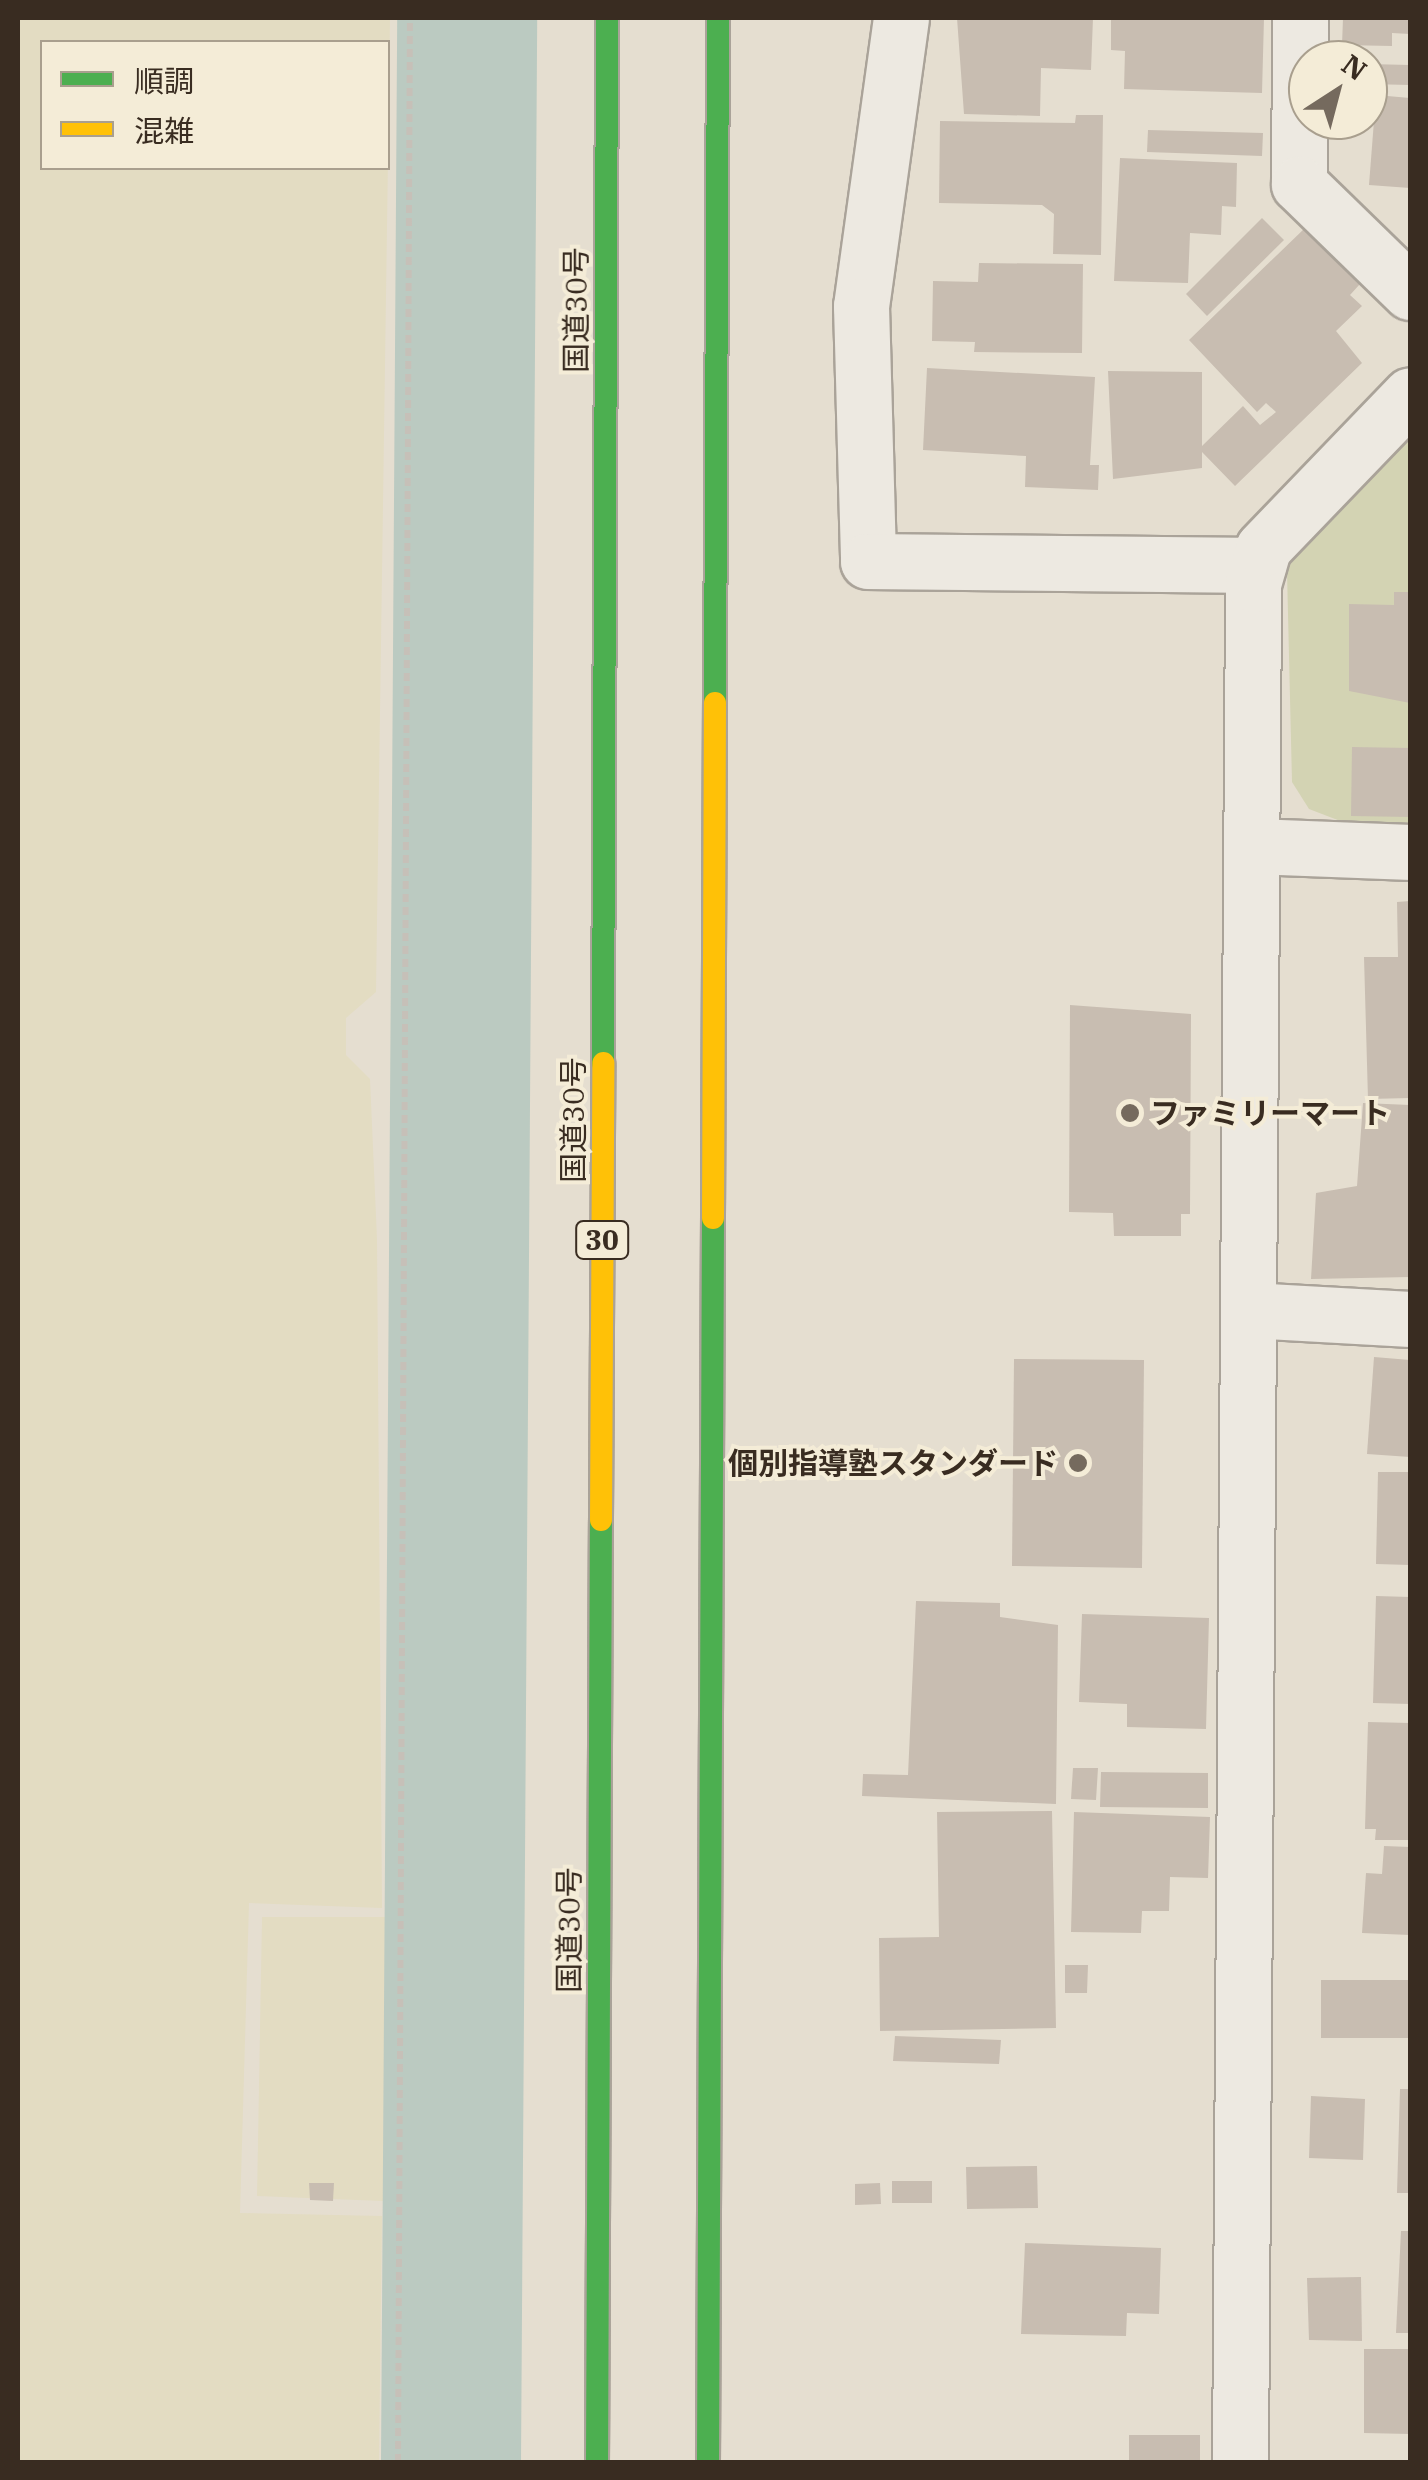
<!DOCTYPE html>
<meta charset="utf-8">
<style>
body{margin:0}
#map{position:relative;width:1428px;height:2480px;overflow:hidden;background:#e5ded0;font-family:"IBM Plex Serif","Noto Sans JP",serif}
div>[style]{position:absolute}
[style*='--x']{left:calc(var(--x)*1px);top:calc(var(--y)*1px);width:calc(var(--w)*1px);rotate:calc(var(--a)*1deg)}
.farmland>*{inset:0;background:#e3dcc2}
.green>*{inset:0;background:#d3d3b3}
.river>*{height:140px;margin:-70px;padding:0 70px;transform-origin:70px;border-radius:70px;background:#bbcac1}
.building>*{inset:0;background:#c8bdb1}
.path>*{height:6px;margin-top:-3px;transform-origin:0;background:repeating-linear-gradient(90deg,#c6c0b8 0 8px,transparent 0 13px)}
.roads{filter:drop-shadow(2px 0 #aaa399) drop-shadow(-2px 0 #aaa399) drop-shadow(0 2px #aaa399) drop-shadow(0 -2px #aaa399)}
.street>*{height:55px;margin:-27.5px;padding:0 27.5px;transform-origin:27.5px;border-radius:27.5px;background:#ede9e1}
.fast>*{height:22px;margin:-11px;padding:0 11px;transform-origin:11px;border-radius:11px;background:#4caf50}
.slow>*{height:22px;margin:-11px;padding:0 11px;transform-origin:11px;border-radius:11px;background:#ffc107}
.dots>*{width:28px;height:28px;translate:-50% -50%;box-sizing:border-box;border:5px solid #f4ecd7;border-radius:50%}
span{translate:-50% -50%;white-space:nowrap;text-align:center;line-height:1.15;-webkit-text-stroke:8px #f4ecd7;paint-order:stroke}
.shield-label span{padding:2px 8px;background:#f4ecd7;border:2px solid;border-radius:8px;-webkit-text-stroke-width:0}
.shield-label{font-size:28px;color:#392c21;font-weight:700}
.street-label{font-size:30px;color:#392c21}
.poi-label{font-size:30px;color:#392c21;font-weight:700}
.left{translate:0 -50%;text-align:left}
.right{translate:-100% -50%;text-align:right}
.frame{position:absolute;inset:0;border:20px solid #392c21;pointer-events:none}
.legend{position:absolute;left:40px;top:40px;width:350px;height:130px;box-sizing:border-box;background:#f4ecd7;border:2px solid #a99f8e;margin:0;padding:12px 18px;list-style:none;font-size:30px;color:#392c21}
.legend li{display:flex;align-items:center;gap:20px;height:50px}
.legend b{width:50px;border:2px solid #a99f8e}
.north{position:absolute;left:1288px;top:40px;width:100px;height:100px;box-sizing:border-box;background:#f4ecd7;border:2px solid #a99f8e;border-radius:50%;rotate:36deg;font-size:28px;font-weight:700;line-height:40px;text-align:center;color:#392c21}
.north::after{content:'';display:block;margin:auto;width:35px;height:45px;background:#756a5e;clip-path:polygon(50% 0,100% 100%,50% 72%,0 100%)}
</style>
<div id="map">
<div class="farmland">
<i style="clip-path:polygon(evenodd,18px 18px,390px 18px,376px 992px,346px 1018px,346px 1055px,370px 1079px,377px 1239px,382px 1908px,249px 1903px,240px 2213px,382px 2216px,379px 2462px,18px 2462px,18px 18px,42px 42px,388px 42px,388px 168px,42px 168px,42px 42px)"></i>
<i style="clip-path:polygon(262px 1917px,386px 1917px,383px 2201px,257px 2196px)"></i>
</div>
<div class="green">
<i style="clip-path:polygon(1410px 433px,1410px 825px,1348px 824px,1309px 809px,1292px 782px,1287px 572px,1298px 546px)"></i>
</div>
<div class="river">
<i style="--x:451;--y:2462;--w:2444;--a:-89.62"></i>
</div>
<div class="building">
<i style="clip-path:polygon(957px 18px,1093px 18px,1091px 70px,1041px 68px,1040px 116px,964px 114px)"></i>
<i style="clip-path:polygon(1111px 18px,1264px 18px,1262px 93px,1124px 89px,1125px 51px,1111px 50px)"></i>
<i style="clip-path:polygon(1343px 18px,1410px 18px,1410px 34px,1392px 33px,1392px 46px,1342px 45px)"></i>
<i style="clip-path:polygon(1368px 64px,1410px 65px,1410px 85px,1368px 84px)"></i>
<i style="clip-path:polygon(1376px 95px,1410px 98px,1410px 188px,1369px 185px)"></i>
<i style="clip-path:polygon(1076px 115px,1103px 115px,1101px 255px,1053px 254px,1054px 214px,1042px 205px,939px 203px,940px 121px,1075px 123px)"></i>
<i style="clip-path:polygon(1148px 130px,1263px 133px,1262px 156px,1147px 152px)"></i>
<i style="clip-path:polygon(1120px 158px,1237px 163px,1236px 207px,1222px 206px,1221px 235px,1190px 233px,1188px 283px,1114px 281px)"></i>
<i style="clip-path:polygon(1262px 218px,1284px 240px,1207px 316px,1186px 294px)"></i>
<i style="clip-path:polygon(1305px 228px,1360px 284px,1350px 295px,1362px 306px,1336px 331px,1362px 363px,1235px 486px,1202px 452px,1202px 468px,1113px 479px,1108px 371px,1202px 372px,1202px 446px,1243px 406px,1260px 425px,1276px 412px,1266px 403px,1257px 412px,1189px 340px)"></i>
<i style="clip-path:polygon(979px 263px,1083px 264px,1082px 353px,974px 352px,975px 342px,932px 341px,933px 281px,978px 282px)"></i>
<i style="clip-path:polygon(927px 368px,1095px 377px,1090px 465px,1099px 465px,1098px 490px,1025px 487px,1026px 456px,923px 450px)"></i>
<i style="clip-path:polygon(1394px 592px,1410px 592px,1410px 703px,1349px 691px,1349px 604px,1394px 605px)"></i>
<i style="clip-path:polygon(1352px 747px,1410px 748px,1410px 817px,1351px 816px)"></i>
<i style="clip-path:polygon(1410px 901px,1410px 1098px,1368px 1099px,1364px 957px,1398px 957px,1397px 902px)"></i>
<i style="clip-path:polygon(1070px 1005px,1191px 1014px,1190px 1214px,1181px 1214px,1181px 1236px,1114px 1236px,1113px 1213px,1069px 1212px)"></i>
<i style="clip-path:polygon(1363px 1103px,1410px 1105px,1410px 1277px,1311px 1279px,1316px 1193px,1357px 1186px)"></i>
<i style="clip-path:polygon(1374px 1357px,1410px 1360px,1410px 1457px,1367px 1454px)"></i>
<i style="clip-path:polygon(1014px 1359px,1144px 1360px,1142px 1568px,1012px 1566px)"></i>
<i style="clip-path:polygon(1378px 1472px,1410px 1472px,1410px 1565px,1376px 1564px)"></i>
<i style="clip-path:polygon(1376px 1596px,1410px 1597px,1410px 1704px,1373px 1703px)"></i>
<i style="clip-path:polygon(916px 1601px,1000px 1603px,1000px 1617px,1058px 1625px,1056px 1804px,862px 1796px,863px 1774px,908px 1775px)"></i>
<i style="clip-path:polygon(1082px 1614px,1209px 1618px,1206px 1729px,1127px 1727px,1127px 1704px,1079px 1702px)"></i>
<i style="clip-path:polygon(1368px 1722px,1410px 1723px,1410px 1840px,1375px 1840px,1376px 1829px,1365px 1829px)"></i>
<i style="clip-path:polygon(1073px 1768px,1098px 1768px,1096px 1800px,1071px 1799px)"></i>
<i style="clip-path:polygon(1101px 1772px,1208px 1773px,1208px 1808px,1100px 1807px)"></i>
<i style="clip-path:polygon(1052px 1811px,1056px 2028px,880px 2031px,879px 1938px,939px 1937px,937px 1812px)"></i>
<i style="clip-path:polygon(1074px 1812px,1210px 1817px,1208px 1878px,1170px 1877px,1169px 1911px,1142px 1911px,1141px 1933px,1071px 1932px)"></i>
<i style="clip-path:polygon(1384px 1846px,1410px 1847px,1410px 1935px,1362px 1933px,1366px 1873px,1382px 1874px)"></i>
<i style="clip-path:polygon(1065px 1965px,1088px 1965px,1087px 1993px,1065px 1993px)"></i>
<i style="clip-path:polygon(1321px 1980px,1410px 1980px,1410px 2038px,1321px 2038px)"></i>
<i style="clip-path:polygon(895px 2036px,1001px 2040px,999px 2064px,893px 2061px)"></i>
<i style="clip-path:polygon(1400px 2089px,1410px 2089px,1410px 2193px,1397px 2193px)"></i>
<i style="clip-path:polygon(1311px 2096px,1365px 2099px,1363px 2160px,1309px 2158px)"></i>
<i style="clip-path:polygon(1037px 2166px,1038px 2208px,967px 2209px,966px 2167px)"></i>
<i style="clip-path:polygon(892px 2181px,932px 2181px,932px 2203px,892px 2203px)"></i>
<i style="clip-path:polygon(309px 2183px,334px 2183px,333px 2201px,310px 2200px)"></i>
<i style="clip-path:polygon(880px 2183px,881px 2204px,855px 2205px,855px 2184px)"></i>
<i style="clip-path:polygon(1401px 2231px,1410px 2231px,1410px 2333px,1396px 2333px)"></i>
<i style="clip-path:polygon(1025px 2243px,1161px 2248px,1159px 2314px,1127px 2313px,1126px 2336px,1021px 2334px)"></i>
<i style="clip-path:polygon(1361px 2277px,1362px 2341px,1309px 2340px,1307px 2278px)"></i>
<i style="clip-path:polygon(1364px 2349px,1410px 2349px,1410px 2434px,1364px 2433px)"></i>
<i style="clip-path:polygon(1129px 2435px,1200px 2435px,1200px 2462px,1129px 2462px)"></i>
</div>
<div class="path">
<i style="--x:398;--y:2462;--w:2444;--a:-89.72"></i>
</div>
<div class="roads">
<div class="street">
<i style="--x:901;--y:18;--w:291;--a:97.9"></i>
<i style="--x:861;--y:306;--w:255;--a:88.4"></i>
<i style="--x:868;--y:561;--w:390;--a:0.6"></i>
<i style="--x:1300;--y:18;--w:166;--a:90.3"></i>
<i style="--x:1299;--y:184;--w:155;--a:44.2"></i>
<i style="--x:1254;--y:846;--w:156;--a:2.2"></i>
<i style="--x:1250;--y:1310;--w:160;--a:3.2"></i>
<i style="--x:1240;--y:2462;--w:1878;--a:-89.6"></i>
<i style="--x:1253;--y:584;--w:37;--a:-74"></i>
<i style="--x:1263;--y:548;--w:212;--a:-46.1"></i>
</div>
<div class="fast">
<i style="--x:715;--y:703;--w:685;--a:-89.75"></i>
<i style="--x:603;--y:1063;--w:1045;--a:-89.78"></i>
<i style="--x:597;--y:2462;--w:942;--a:-89.76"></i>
<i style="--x:708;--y:2462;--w:1244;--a:-89.77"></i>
</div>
<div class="slow">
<i style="--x:713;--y:1218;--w:515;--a:-89.78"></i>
<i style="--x:601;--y:1520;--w:457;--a:-89.7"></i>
</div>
</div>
<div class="dots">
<i style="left:1130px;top:1113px;background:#756a5e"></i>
<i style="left:1078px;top:1463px;background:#756a5e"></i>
</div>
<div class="shield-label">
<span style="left:602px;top:1240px">30</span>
</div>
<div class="street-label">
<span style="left:576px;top:310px;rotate:-90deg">国道30号</span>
<span style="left:573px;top:1120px;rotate:-90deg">国道30号</span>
<span style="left:569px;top:1930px;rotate:-90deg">国道30号</span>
</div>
<div class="poi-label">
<span class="left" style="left:1150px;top:1113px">ファミリーマート</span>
<span class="right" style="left:1058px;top:1463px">個別指導塾スタンダード</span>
</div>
<div class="frame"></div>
<ul class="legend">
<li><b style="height:12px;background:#4caf50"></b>順調</li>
<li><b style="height:12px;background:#ffc107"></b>混雑</li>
</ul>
<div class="north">N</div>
</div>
